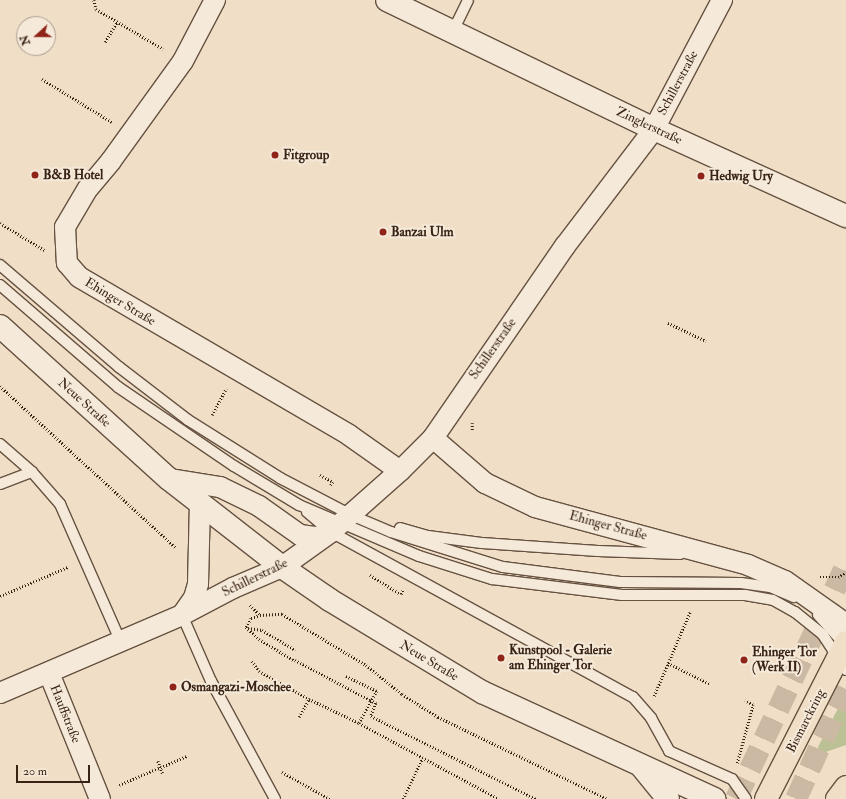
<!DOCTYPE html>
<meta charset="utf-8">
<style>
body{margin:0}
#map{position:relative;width:846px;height:799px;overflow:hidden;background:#f0dfc6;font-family:"IM FELL Double Pica",serif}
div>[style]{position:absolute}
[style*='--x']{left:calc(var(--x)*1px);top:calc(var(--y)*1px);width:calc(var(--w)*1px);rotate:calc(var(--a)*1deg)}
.green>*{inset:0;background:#bbc194}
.highway-tunnel>*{height:22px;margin-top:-11px;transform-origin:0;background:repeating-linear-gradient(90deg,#cbb9a3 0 22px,transparent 0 33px)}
.path>*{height:2.5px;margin-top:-1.25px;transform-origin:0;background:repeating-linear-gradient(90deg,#392315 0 1px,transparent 0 3px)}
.roads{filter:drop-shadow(1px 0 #675241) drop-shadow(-1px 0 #675241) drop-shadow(0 1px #675241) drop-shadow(0 -1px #675241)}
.lane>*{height:10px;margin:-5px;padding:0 5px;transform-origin:5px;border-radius:5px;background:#f5eada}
.street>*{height:20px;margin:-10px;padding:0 10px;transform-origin:10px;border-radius:10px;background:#f5eada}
.secondary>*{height:22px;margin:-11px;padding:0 11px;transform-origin:11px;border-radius:11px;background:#f5eada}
.primary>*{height:22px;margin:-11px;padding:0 11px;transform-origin:11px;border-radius:11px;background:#f0dfc6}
.path-bridge>*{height:2.5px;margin-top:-1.25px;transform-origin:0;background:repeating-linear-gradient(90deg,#392315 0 1px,transparent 0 3px)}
.dots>*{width:11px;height:11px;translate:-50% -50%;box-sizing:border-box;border:2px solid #f5eada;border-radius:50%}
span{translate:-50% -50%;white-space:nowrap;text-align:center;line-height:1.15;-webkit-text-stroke:4px #f5eada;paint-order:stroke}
.street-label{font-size:13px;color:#392315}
.poi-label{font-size:13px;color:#392315;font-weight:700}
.left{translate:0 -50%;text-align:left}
.north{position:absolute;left:16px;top:16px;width:40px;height:40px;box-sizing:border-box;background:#f5eada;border:1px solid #aa9a8b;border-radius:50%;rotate:249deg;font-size:11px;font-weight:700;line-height:16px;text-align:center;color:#392315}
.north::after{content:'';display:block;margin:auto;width:14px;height:18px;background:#8f2418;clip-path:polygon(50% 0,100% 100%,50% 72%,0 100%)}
.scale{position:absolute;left:16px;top:765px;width:74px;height:18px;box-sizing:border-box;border:2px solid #392315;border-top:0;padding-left:5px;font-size:12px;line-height:14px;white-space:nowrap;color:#392315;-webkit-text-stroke:3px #f5eada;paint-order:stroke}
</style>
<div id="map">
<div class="green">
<i style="clip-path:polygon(846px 693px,846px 745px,820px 754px,818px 747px)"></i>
</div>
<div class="highway-tunnel">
<i style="--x:736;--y:799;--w:259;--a:-64.8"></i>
<i style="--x:796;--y:799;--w:121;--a:-65.6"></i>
</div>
<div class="path">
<i style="--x:94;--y:0;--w:9;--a:77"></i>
<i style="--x:96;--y:9;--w:78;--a:30.8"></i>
<i style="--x:105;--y:42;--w:23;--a:-59"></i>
<i style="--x:42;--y:79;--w:82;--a:31.6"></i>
<i style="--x:0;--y:223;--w:52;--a:31.5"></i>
<i style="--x:668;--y:323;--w:42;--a:25.3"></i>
<i style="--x:0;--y:386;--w:239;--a:42.6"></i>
<i style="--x:212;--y:415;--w:30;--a:-62"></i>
<i style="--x:472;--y:430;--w:7;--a:-90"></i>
<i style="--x:320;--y:475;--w:15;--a:28"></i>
<i style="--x:333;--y:482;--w:4;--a:124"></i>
<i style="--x:370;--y:575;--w:36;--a:32"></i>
<i style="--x:401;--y:594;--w:4;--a:-63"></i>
<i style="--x:820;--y:577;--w:18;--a:0"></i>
<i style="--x:838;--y:577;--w:9;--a:-32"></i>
<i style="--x:0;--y:596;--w:74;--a:-23.1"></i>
<i style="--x:250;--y:605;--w:14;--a:45"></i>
<i style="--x:246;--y:627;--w:10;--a:-61"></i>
<i style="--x:251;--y:618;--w:9;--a:-18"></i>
<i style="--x:260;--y:615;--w:22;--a:-3"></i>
<i style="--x:282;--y:614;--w:98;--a:31.3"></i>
<i style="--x:366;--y:665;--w:46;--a:38.9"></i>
<i style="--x:402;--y:694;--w:43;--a:32.6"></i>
<i style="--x:438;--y:717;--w:189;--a:25.8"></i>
<i style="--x:246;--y:627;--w:18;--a:43"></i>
<i style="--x:259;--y:639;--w:42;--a:31.4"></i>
<i style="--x:248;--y:628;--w:14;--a:8"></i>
<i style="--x:262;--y:630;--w:39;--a:31"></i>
<i style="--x:295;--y:660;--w:85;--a:28.1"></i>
<i style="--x:252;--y:661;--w:12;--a:55"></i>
<i style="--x:259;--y:671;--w:57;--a:29.2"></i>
<i style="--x:309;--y:699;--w:55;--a:25.6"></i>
<i style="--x:359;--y:723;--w:159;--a:28.5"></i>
<i style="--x:668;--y:663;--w:47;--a:26.6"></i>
<i style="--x:346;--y:676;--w:34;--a:26"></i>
<i style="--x:377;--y:691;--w:37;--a:119"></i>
<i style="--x:654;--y:696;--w:91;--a:-66.8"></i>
<i style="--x:371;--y:716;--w:185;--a:26.7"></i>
<i style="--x:299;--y:717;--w:21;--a:-61"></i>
<i style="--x:158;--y:761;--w:14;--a:69"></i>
<i style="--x:737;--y:763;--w:60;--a:-74.6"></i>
<i style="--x:753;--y:705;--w:9;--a:-153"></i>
<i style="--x:282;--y:772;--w:55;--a:29.4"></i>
<i style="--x:119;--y:785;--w:74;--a:-23.1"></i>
<i style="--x:403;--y:799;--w:44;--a:-64.6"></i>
</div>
<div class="roads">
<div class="lane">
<i style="--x:453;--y:31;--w:34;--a:-64"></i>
<i style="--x:0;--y:265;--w:157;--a:40.6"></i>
<i style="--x:119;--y:367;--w:87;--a:37.5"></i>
<i style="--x:188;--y:420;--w:109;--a:32.2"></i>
<i style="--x:280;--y:478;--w:80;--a:27.5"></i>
<i style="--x:351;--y:515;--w:43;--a:23"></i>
<i style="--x:391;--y:532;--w:117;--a:17.4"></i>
<i style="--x:503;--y:567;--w:118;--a:7.3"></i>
<i style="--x:620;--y:582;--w:121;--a:0.5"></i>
<i style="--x:741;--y:583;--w:29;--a:8"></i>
<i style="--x:770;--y:587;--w:26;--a:23"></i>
<i style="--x:0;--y:285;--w:156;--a:40.8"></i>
<i style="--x:118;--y:387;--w:140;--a:34.3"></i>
<i style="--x:234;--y:466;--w:76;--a:31"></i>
<i style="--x:299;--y:505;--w:130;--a:23"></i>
<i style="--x:419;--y:556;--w:77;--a:17.5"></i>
<i style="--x:492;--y:579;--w:131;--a:7"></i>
<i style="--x:622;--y:595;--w:123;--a:0"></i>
<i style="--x:745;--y:595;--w:28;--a:10"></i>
<i style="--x:773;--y:600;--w:25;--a:29"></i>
<i style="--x:795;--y:612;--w:36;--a:39"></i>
<i style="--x:823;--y:635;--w:42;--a:56.7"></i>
<i style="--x:0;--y:444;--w:43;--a:41.2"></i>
<i style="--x:32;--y:472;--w:43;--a:48.8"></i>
<i style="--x:60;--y:504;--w:151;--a:66.2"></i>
<i style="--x:0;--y:484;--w:34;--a:-21"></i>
<i style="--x:307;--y:512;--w:31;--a:40"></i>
<i style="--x:331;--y:532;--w:344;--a:28.7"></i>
<i style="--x:633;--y:697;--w:28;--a:49"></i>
<i style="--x:651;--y:718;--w:38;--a:61"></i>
<i style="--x:669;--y:751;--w:69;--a:24"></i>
<i style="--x:732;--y:779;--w:24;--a:55"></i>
<i style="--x:400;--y:528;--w:29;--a:16"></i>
<i style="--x:428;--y:536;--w:54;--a:7.4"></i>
<i style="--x:482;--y:543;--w:116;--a:3.9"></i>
<i style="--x:598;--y:551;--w:82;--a:2.1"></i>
<i style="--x:182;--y:615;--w:72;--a:66.3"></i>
<i style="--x:211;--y:681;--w:134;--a:61.5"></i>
<i style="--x:818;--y:615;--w:42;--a:47.9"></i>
</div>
<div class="street">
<i style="--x:215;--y:0;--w:69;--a:117.7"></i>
<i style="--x:183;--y:61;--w:123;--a:125.8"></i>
<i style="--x:111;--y:161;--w:35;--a:130"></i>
<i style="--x:88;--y:188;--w:45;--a:120.5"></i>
<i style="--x:65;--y:227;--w:36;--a:87"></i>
<i style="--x:67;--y:263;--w:18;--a:49"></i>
<i style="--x:79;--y:277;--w:313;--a:30.3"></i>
<i style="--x:349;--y:435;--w:62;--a:35.2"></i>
<i style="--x:433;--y:438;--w:69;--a:40.9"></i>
<i style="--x:485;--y:483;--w:55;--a:25.6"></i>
<i style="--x:535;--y:507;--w:221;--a:15.2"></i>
<i style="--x:748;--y:565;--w:40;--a:23.4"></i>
<i style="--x:785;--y:581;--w:75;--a:35.2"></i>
<i style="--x:169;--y:479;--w:52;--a:8.9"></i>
<i style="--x:220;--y:487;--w:43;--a:26"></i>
<i style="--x:259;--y:506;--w:50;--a:35.3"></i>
<i style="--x:300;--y:535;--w:17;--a:7"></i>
<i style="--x:317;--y:537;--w:13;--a:-18"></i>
<i style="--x:182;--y:615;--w:21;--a:-55"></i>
<i style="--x:194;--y:598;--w:15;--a:-74"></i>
<i style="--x:198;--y:584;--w:80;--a:-88.6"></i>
<i style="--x:49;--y:673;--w:136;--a:68"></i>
<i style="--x:0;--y:693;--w:198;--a:-23.2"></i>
<i style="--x:182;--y:615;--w:58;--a:-27.9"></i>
<i style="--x:233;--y:588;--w:53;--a:-23.2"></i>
<i style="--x:282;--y:567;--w:60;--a:-35.5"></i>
<i style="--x:331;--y:532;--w:92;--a:-41.5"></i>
<i style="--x:400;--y:471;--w:47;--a:-45"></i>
<i style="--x:433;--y:438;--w:233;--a:-55.5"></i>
<i style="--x:565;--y:246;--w:147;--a:-52.7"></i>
<i style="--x:654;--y:129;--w:146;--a:-62.2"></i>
</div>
<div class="secondary">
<i style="--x:387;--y:0;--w:297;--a:25.8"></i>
<i style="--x:654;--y:129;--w:211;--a:24.4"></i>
<i style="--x:0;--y:326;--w:228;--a:42.2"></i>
<i style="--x:169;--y:479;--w:143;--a:37.9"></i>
<i style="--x:282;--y:567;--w:58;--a:34.5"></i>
<i style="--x:330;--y:600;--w:178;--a:31.2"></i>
<i style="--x:482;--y:692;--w:256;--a:24.7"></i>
<i style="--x:642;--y:767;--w:41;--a:50.9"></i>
</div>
<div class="primary">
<i style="--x:766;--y:799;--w:176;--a:-63"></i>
<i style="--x:837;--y:799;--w:15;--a:-53"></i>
</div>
</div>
<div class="path-bridge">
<i style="--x:370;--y:700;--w:7;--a:27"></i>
<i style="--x:376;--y:703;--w:14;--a:111"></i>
</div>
<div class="dots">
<i style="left:275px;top:155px;background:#8f2418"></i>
<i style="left:35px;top:175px;background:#8f2418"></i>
<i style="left:701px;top:176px;background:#8f2418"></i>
<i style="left:383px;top:232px;background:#8f2418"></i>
<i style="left:501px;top:658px;background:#8f2418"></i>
<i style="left:744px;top:660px;background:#8f2418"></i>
<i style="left:173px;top:687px;background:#8f2418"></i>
</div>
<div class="street-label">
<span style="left:678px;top:83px;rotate:-62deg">Schillerstraße</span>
<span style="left:649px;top:126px;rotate:25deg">Zinglerstraße</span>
<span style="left:120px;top:302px;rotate:31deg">Ehinger Straße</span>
<span style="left:493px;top:349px;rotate:-55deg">Schillerstraße</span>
<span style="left:84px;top:403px;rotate:42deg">Neue Straße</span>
<span style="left:608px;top:526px;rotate:15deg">Ehinger Straße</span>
<span style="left:255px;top:578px;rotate:-26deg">Schillerstraße</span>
<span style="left:429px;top:661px;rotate:31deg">Neue Straße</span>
<span style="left:65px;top:714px;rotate:68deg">Hauffstraße</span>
<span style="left:806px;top:721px;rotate:-63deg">Bismarckring</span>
</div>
<div class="poi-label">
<span class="left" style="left:283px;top:155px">Fitgroup</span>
<span class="left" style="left:43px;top:175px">B&amp;B Hotel</span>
<span class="left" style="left:709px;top:176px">Hedwig Ury</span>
<span class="left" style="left:391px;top:232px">Banzai Ulm</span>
<span class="left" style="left:509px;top:658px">Kunstpool - Galerie<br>am Ehinger Tor</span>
<span class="left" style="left:752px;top:660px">Ehinger Tor<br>(Werk II)</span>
<span class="left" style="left:181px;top:687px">Osmangazi-Moschee</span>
</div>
<div class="north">N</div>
<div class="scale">20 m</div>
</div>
